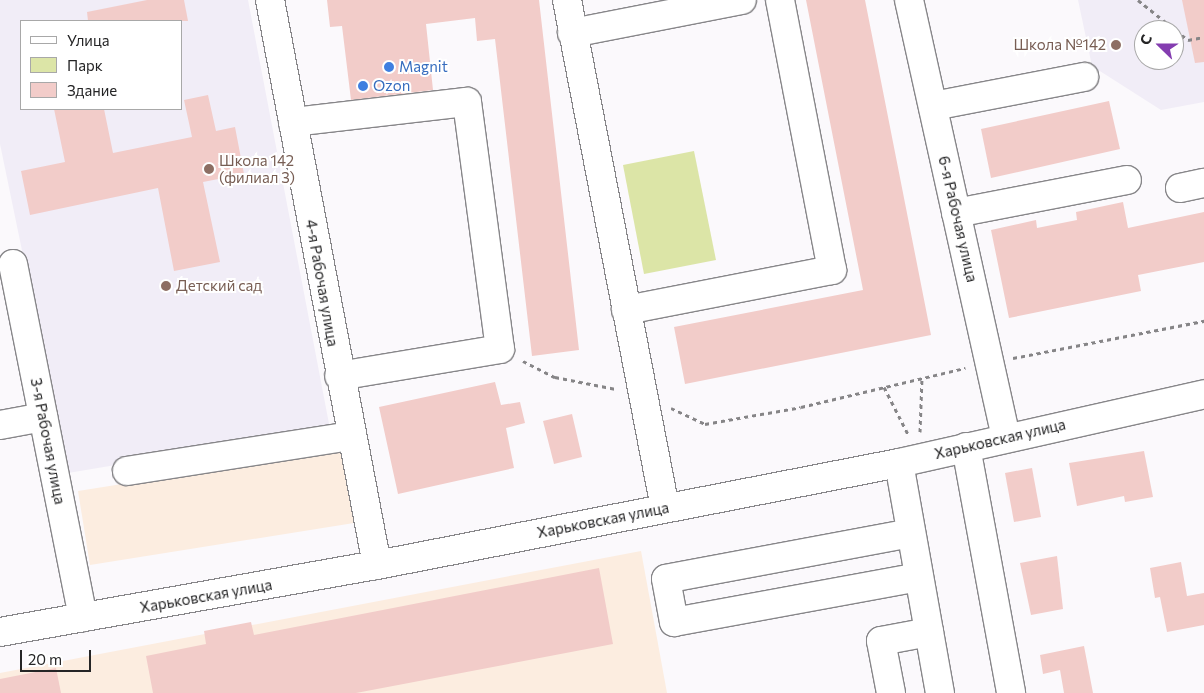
<!DOCTYPE html>
<meta charset="utf-8">
<style>
body{margin:0}
#map{position:relative;width:1204px;height:693px;overflow:hidden;background:#fbf9fc;font-family:Commissioner,sans-serif}
div>[style]{position:absolute}
[style*='--x']{left:calc(var(--x)*1px);top:calc(var(--y)*1px);width:calc(var(--w)*1px);rotate:calc(var(--a)*1deg)}
.industrial>*{inset:0;background:#fcede0}
.built>*{inset:0;background:#f1edf7}
.green>*{inset:0;background:#dce5a7}
.building>*{inset:0;background:#f2ccc9}
.path>*{height:3px;margin-top:-1.5px;transform-origin:0;background:repeating-linear-gradient(90deg,#868587 0 4px,transparent 0 8px)}
.roads{filter:drop-shadow(1px 0 #878689) drop-shadow(-1px 0 #878689) drop-shadow(0 1px #878689) drop-shadow(0 -1px #878689)}
.minor>*{height:28px;margin:-14px;padding:0 14px;transform-origin:14px;border-radius:14px;background:#fff}
.dots>*{width:14px;height:14px;translate:-50% -50%;box-sizing:border-box;border:2px solid #fff;border-radius:50%}
span{translate:-50% -50%;white-space:nowrap;text-align:center;line-height:1.15;-webkit-text-stroke:4px #fff;paint-order:stroke}
.education-label{font-size:15px;color:#785e54}
.right{translate:-100% -50%;text-align:right}
.left{translate:0 -50%;text-align:left}
.shop-label{font-size:15px;color:#366cbe}
.street-label{font-size:15px;color:#252526}
.legend{position:absolute;left:20px;top:20px;width:162px;height:90px;box-sizing:border-box;background:#fff;border:1px solid #a8a8a8;margin:0;padding:6px 9px;list-style:none;font-size:15px;color:#252526}
.legend li{display:flex;align-items:center;gap:10px;height:25px}
.legend b{width:25px;border:1px solid #a8a8a8}
.north{position:absolute;left:1134px;top:20px;width:50px;height:50px;box-sizing:border-box;background:#fff;border:1px solid #a8a8a8;border-radius:50%;rotate:292deg;font-size:14px;font-weight:700;line-height:20px;text-align:center;color:#252526}
.north::after{content:'';display:block;margin:auto;width:18px;height:22px;background:#843db0;clip-path:polygon(50% 0,100% 100%,50% 72%,0 100%)}
.scale{position:absolute;left:20px;top:650px;width:71px;height:22px;box-sizing:border-box;border:2px solid #252526;border-top:0;padding-left:6px;font-size:15px;line-height:18px;white-space:nowrap;color:#252526;-webkit-text-stroke:4px #fff;paint-order:stroke}
</style>
<div id="map">
<div class="industrial">
<i style="clip-path:polygon(343px 449px,354px 523px,90px 565px,78px 491px)"></i>
<i style="clip-path:polygon(641px 551px,667px 693px,0 693px,0 673px)"></i>
</div>
<div class="built">
<i style="clip-path:polygon(evenodd,0 0,248px 0,330px 429px,68px 473px,0 144px,0 0,21px 21px,181px 21px,181px 109px,21px 109px,21px 21px)"></i>
<i style="clip-path:polygon(evenodd,1078px 0,1204px 0,1204px 102px,1161px 110px,1092px 66px,1078px 0,1144px 30px,1174px 30px,1174px 60px,1144px 60px,1144px 30px)"></i>
</div>
<div class="green">
<i style="clip-path:polygon(694px 151px,716px 260px,644px 274px,623px 165px)"></i>
</div>
<div class="building">
<i style="clip-path:polygon(147px 0,184px 0,188px 21px,88px 21px,87px 12px)"></i>
<i style="clip-path:polygon(327px 0,539px 0,579px 350px,532px 356px,495px 39px,477px 41px,475px 18px,426px 24px,433px 90px,351px 100px,342px 26px,330px 27px)"></i>
<i style="clip-path:polygon(806px 0,865px 0,931px 335px,685px 384px,674px 327px,863px 290px)"></i>
<i style="clip-path:polygon(1182px 0,1204px 0,1204px 62px,1195px 63px)"></i>
<i style="clip-path:polygon(208px 95px,216px 131px,235px 127px,244px 174px,203px 182px,220px 262px,174px 271px,158px 188px,30px 215px,21px 171px,65px 162px,54px 109px,104px 109px,113px 153px,192px 137px,184px 100px)"></i>
<i style="clip-path:polygon(1109px 101px,1120px 149px,991px 178px,981px 129px)"></i>
<i style="clip-path:polygon(1123px 202px,1128px 228px,1204px 212px,1204px 262px,1138px 275px,1141px 291px,1009px 318px,991px 230px,1036px 220px,1037px 228px,1077px 220px,1076px 212px)"></i>
<i style="clip-path:polygon(495px 382px,501px 405px,520px 402px,525px 423px,506px 428px,514px 468px,398px 494px,379px 407px)"></i>
<i style="clip-path:polygon(572px 414px,582px 457px,554px 464px,543px 421px)"></i>
<i style="clip-path:polygon(1144px 451px,1153px 497px,1125px 502px,1124px 496px,1077px 506px,1069px 463px)"></i>
<i style="clip-path:polygon(1032px 468px,1041px 517px,1014px 522px,1005px 473px)"></i>
<i style="clip-path:polygon(1057px 556px,1063px 609px,1031px 615px,1020px 563px)"></i>
<i style="clip-path:polygon(1181px 562px,1187px 596px,1204px 593px,1204px 625px,1167px 632px,1160px 597px,1155px 598px,1150px 568px)"></i>
<i style="clip-path:polygon(599px 568px,613px 644px,356px 693px,153px 693px,146px 656px,206px 644px,204px 631px,251px 622px,254px 635px)"></i>
<i style="clip-path:polygon(1084px 646px,1093px 693px,1064px 693px,1060px 670px,1043px 674px,1040px 655px)"></i>
<i style="clip-path:polygon(56px 668px,61px 693px,0 693px,0 679px)"></i>
</div>
<div class="path">
<i style="--x:1138;--y:0;--w:64;--a:38.7"></i>
<i style="--x:1188;--y:40;--w:16;--a:-11"></i>
<i style="--x:1013;--y:358;--w:195;--a:-11"></i>
<i style="--x:523;--y:361;--w:36;--a:27"></i>
<i style="--x:555;--y:377;--w:62;--a:11.1"></i>
<i style="--x:884;--y:387;--w:55;--a:63"></i>
<i style="--x:671;--y:408;--w:38;--a:25"></i>
<i style="--x:705;--y:424;--w:97;--a:-10"></i>
<i style="--x:801;--y:407;--w:169;--a:-13.4"></i>
<i style="--x:920;--y:432;--w:54;--a:-87.9"></i>
</div>
<div class="roads">
<div class="minor">
<i style="--x:270;--y:0;--w:575;--a:79.28"></i>
<i style="--x:567;--y:0;--w:517;--a:79.08"></i>
<i style="--x:909;--y:0;--w:448;--a:77.5"></i>
<i style="--x:572;--y:33;--w:173;--a:-11"></i>
<i style="--x:933;--y:106;--w:154;--a:-10.9"></i>
<i style="--x:293;--y:122;--w:175;--a:-6.6"></i>
<i style="--x:467;--y:102;--w:249;--a:82.4"></i>
<i style="--x:500;--y:349;--w:163;--a:170.5"></i>
<i style="--x:1180;--y:188;--w:25;--a:-12"></i>
<i style="--x:956;--y:213;--w:174;--a:-10.9"></i>
<i style="--x:13;--y:264;--w:360;--a:78.8"></i>
<i style="--x:626;--y:310;--w:210;--a:-11"></i>
<i style="--x:832;--y:270;--w:275;--a:-100.9"></i>
<i style="--x:0;--y:425;--w:44;--a:-10.5"></i>
<i style="--x:966;--y:447;--w:250;--a:79.6"></i>
<i style="--x:899;--y:463;--w:234;--a:79.9"></i>
<i style="--x:127;--y:471;--w:227;--a:-8.9"></i>
<i style="--x:911;--y:533;--w:249;--a:169.4"></i>
<i style="--x:666;--y:579;--w:44;--a:79.5"></i>
<i style="--x:674;--y:622;--w:249;--a:-10.4"></i>
<i style="--x:0;--y:632;--w:383;--a:-10.1"></i>
<i style="--x:377;--y:565;--w:532;--a:-11.06"></i>
<i style="--x:899;--y:463;--w:313;--a:-12.7"></i>
<i style="--x:891;--y:693;--w:53;--a:-100.9"></i>
<i style="--x:881;--y:641;--w:49;--a:-10.6"></i>
</div>
</div>
<div class="dots">
<i style="left:1116px;top:45px;background:#8d6e63"></i>
<i style="left:389px;top:67px;background:#3f7fe0"></i>
<i style="left:363px;top:86px;background:#3f7fe0"></i>
<i style="left:209px;top:169px;background:#8d6e63"></i>
<i style="left:166px;top:286px;background:#8d6e63"></i>
</div>
<div class="education-label">
<span class="right" style="left:1106px;top:45px">Школа №142</span>
<span class="left" style="left:219px;top:169px">Школа 142<br>(филиал 3)</span>
<span class="left" style="left:176px;top:286px">Детский сад</span>
</div>
<div class="shop-label">
<span class="left" style="left:399px;top:67px">Magnit</span>
<span class="left" style="left:373px;top:86px">Ozon</span>
</div>
<div class="street-label">
<span style="left:958px;top:219px;rotate:77deg">6-я Рабочая улица</span>
<span style="left:322px;top:283px;rotate:80deg">4-я Рабочая улица</span>
<span style="left:1000px;top:439px;rotate:-13deg">Харьковская улица</span>
<span style="left:48px;top:441px;rotate:79deg">3-я Рабочая улица</span>
<span style="left:603px;top:520px;rotate:-11deg">Харьковская улица</span>
<span style="left:206px;top:596px;rotate:-10deg">Харьковская улица</span>
</div>
<ul class="legend">
<li><b style="height:6px;background:#fff"></b>Улица</li>
<li><b style="height:14px;background:#dce5a7"></b>Парк</li>
<li><b style="height:14px;background:#f2ccc9"></b>Здание</li>
</ul>
<div class="north">С</div>
<div class="scale">20 m</div>
</div>
